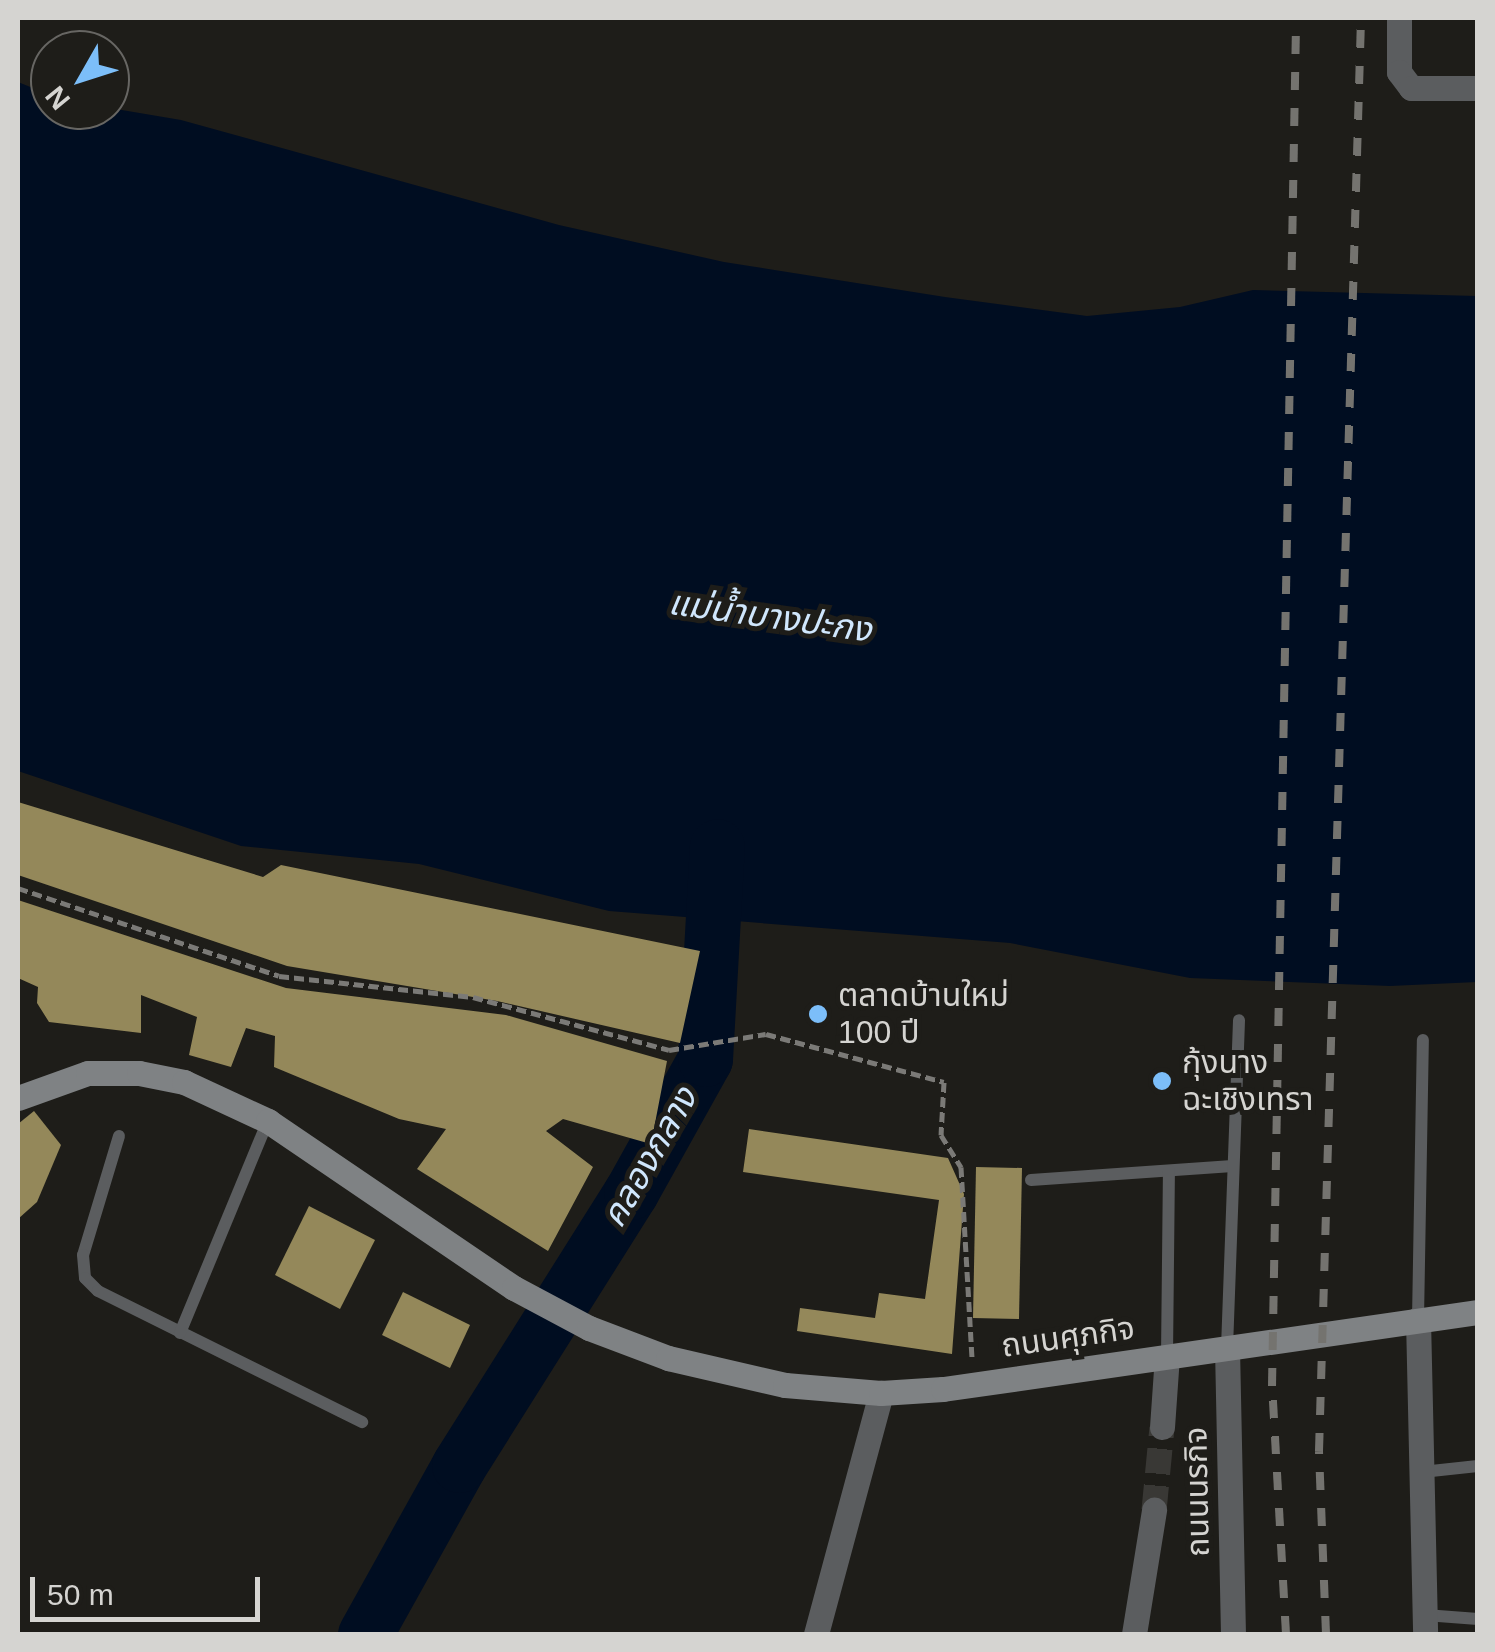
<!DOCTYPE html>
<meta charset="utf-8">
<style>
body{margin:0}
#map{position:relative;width:1495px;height:1652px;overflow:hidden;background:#1e1d19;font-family:Arial,"Noto Sans Thai",sans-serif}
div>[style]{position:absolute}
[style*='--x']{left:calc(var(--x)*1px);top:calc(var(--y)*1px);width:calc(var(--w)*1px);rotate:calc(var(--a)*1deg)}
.water>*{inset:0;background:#000d21}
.river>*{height:55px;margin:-27.5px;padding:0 27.5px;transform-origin:27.5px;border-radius:27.5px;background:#000d21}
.building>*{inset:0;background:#94885a}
.minor-tunnel>*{height:25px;margin-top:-12.5px;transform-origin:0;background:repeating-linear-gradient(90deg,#393835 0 25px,transparent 0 37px)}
.path>*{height:5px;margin-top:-2.5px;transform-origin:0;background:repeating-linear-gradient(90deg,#7b7a77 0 10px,transparent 0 15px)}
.service>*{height:12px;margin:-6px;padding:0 6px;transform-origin:6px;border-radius:6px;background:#5b5d5f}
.minor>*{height:25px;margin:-12.5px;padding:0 12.5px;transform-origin:12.5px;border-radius:12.5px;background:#5b5d5f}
.secondary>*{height:25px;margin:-12.5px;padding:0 12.5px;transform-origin:12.5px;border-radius:12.5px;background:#7f8284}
.rail>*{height:8px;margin-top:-4px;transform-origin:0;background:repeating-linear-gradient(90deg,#74736f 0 18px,transparent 0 36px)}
.dots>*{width:28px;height:28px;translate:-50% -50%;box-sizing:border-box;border:5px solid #1e1d19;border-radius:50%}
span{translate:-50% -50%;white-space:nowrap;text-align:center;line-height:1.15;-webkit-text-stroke:10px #1e1d19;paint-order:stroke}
.poi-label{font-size:32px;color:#d5d4d1}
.left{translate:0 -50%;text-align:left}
.street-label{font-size:32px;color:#d5d4d1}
.water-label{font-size:35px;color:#d0e7fd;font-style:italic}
.frame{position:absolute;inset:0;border:20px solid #d5d4d1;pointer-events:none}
.north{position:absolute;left:30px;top:30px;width:100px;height:100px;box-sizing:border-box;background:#1e1d19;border:2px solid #676663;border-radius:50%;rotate:231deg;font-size:28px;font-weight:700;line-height:40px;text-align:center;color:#d5d4d1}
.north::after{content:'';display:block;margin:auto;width:35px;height:45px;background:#7cbef9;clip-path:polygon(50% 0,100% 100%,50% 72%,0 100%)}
.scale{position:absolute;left:30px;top:1577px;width:230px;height:45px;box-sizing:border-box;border:5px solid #d5d4d1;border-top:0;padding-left:12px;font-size:30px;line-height:35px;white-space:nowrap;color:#d5d4d1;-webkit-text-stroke:8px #1e1d19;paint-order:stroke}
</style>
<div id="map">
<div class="water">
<i style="clip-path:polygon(18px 82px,50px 95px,50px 110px,110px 108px,181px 120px,559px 225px,724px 262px,945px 297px,1087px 316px,1180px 307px,1253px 290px,1477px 296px,1477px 982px,1390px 986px,1190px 978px,1010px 943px,609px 911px,419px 864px,241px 846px,18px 771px)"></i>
</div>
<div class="river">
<i style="--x:365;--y:1634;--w:193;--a:-60.9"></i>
<i style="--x:459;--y:1465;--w:323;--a:-57.8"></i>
<i style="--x:631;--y:1192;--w:152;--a:-60.9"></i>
<i style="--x:705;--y:1059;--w:213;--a:-86.8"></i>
</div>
<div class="building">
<i style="clip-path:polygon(18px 802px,263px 877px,281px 865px,700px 951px,680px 1043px,497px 1001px,287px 966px,18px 875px)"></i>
<i style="clip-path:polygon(18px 900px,286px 988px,506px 1015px,667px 1061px,651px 1144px,563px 1119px,546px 1131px,593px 1167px,548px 1251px,417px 1169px,446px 1129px,399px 1119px,274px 1067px,275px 1036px,246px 1028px,231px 1067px,189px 1055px,197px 1017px,141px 995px,141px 1033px,49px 1022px,37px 1003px,38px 987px,18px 978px)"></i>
<i style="clip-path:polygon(34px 1111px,61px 1145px,37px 1202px,18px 1219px,18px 1124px)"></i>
<i style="clip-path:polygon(749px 1129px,948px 1158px,964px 1194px,952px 1354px,797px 1331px,800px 1308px,875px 1318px,879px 1293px,925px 1299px,939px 1200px,743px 1172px)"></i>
<i style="clip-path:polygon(976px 1167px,1022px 1168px,1019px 1319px,973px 1318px)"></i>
<i style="clip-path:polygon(309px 1206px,375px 1240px,340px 1309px,275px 1275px)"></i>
<i style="clip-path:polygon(403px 1292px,470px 1325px,450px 1368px,382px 1335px)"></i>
</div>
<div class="minor-tunnel">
<i style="--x:1154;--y:1510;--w:83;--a:-84.5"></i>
</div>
<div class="path">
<i style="--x:18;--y:888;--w:275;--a:18.6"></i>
<i style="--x:279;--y:976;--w:195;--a:6.2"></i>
<i style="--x:473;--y:997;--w:203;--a:15.1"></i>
<i style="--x:669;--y:1050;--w:98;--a:-9.4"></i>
<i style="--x:766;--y:1034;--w:184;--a:15.1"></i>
<i style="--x:944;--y:1082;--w:53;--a:93.2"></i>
<i style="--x:941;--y:1135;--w:38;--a:58"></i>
<i style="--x:961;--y:1167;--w:193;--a:86.7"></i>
</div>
<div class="service">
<i style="--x:119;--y:1136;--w:124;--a:106.8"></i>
<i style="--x:83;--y:1255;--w:23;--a:85"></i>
<i style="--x:85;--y:1278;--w:18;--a:45"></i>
<i style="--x:98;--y:1291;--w:295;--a:26.4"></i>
<i style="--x:1031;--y:1180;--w:202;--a:-4"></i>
<i style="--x:1418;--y:1319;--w:279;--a:-89"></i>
<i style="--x:180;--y:1333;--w:230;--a:-67.5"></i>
<i style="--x:1227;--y:1348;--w:328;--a:-87.9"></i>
<i style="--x:1167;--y:1356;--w:185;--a:-89.4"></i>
<i style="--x:1422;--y:1472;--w:56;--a:-6.1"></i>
<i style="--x:1425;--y:1615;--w:53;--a:4.3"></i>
</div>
<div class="minor">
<i style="--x:1399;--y:18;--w:54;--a:90"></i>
<i style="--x:1399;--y:72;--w:20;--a:53"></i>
<i style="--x:1411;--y:88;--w:67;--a:0"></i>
<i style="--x:1418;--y:1319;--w:315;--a:88.7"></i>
<i style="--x:1227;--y:1348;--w:286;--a:88.8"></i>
<i style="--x:1162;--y:1427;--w:71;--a:-86"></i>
<i style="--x:816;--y:1634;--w:250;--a:-74.9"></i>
<i style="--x:1134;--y:1634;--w:126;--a:-80.8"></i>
</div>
<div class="secondary">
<i style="--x:18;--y:1098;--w:74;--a:-19.7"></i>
<i style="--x:88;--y:1073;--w:51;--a:0"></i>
<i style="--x:139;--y:1073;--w:46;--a:11.3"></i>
<i style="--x:184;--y:1082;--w:93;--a:24.9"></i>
<i style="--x:268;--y:1121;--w:297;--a:34.2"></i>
<i style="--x:514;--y:1288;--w:85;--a:28.1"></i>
<i style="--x:589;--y:1328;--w:85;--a:20.8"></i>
<i style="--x:668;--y:1358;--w:120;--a:13"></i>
<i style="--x:785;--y:1385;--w:96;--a:4.8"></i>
<i style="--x:881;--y:1393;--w:62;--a:-3.7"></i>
<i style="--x:943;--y:1389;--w:541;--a:-8.19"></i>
</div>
<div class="rail">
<i style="--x:1286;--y:1634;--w:248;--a:-93.2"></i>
<i style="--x:1272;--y:1386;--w:1368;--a:-88.99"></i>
<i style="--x:1326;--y:1634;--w:183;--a:-92.2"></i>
<i style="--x:1319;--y:1451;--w:1434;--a:-88.32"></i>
</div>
<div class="dots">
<i style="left:818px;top:1014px;background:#7cbef9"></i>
<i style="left:1162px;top:1081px;background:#7cbef9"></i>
</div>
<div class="poi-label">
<span class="left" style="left:838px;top:1014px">ตลาดบ้านใหม่<br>100 ปี</span>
<span class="left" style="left:1182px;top:1081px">กุ้งนาง<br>ฉะเชิงเทรา</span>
</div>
<div class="street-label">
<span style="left:1068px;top:1337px;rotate:-8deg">ถนนศุภกิจ</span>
<span style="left:1197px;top:1492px;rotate:-91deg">ถนนนรกิจ</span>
</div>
<div class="water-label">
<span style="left:770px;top:616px;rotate:8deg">แม่น้ำบางปะกง</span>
<span style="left:649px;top:1157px;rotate:-60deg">คลองกลาง</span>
</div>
<div class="frame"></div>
<div class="north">N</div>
<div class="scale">50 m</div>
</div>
